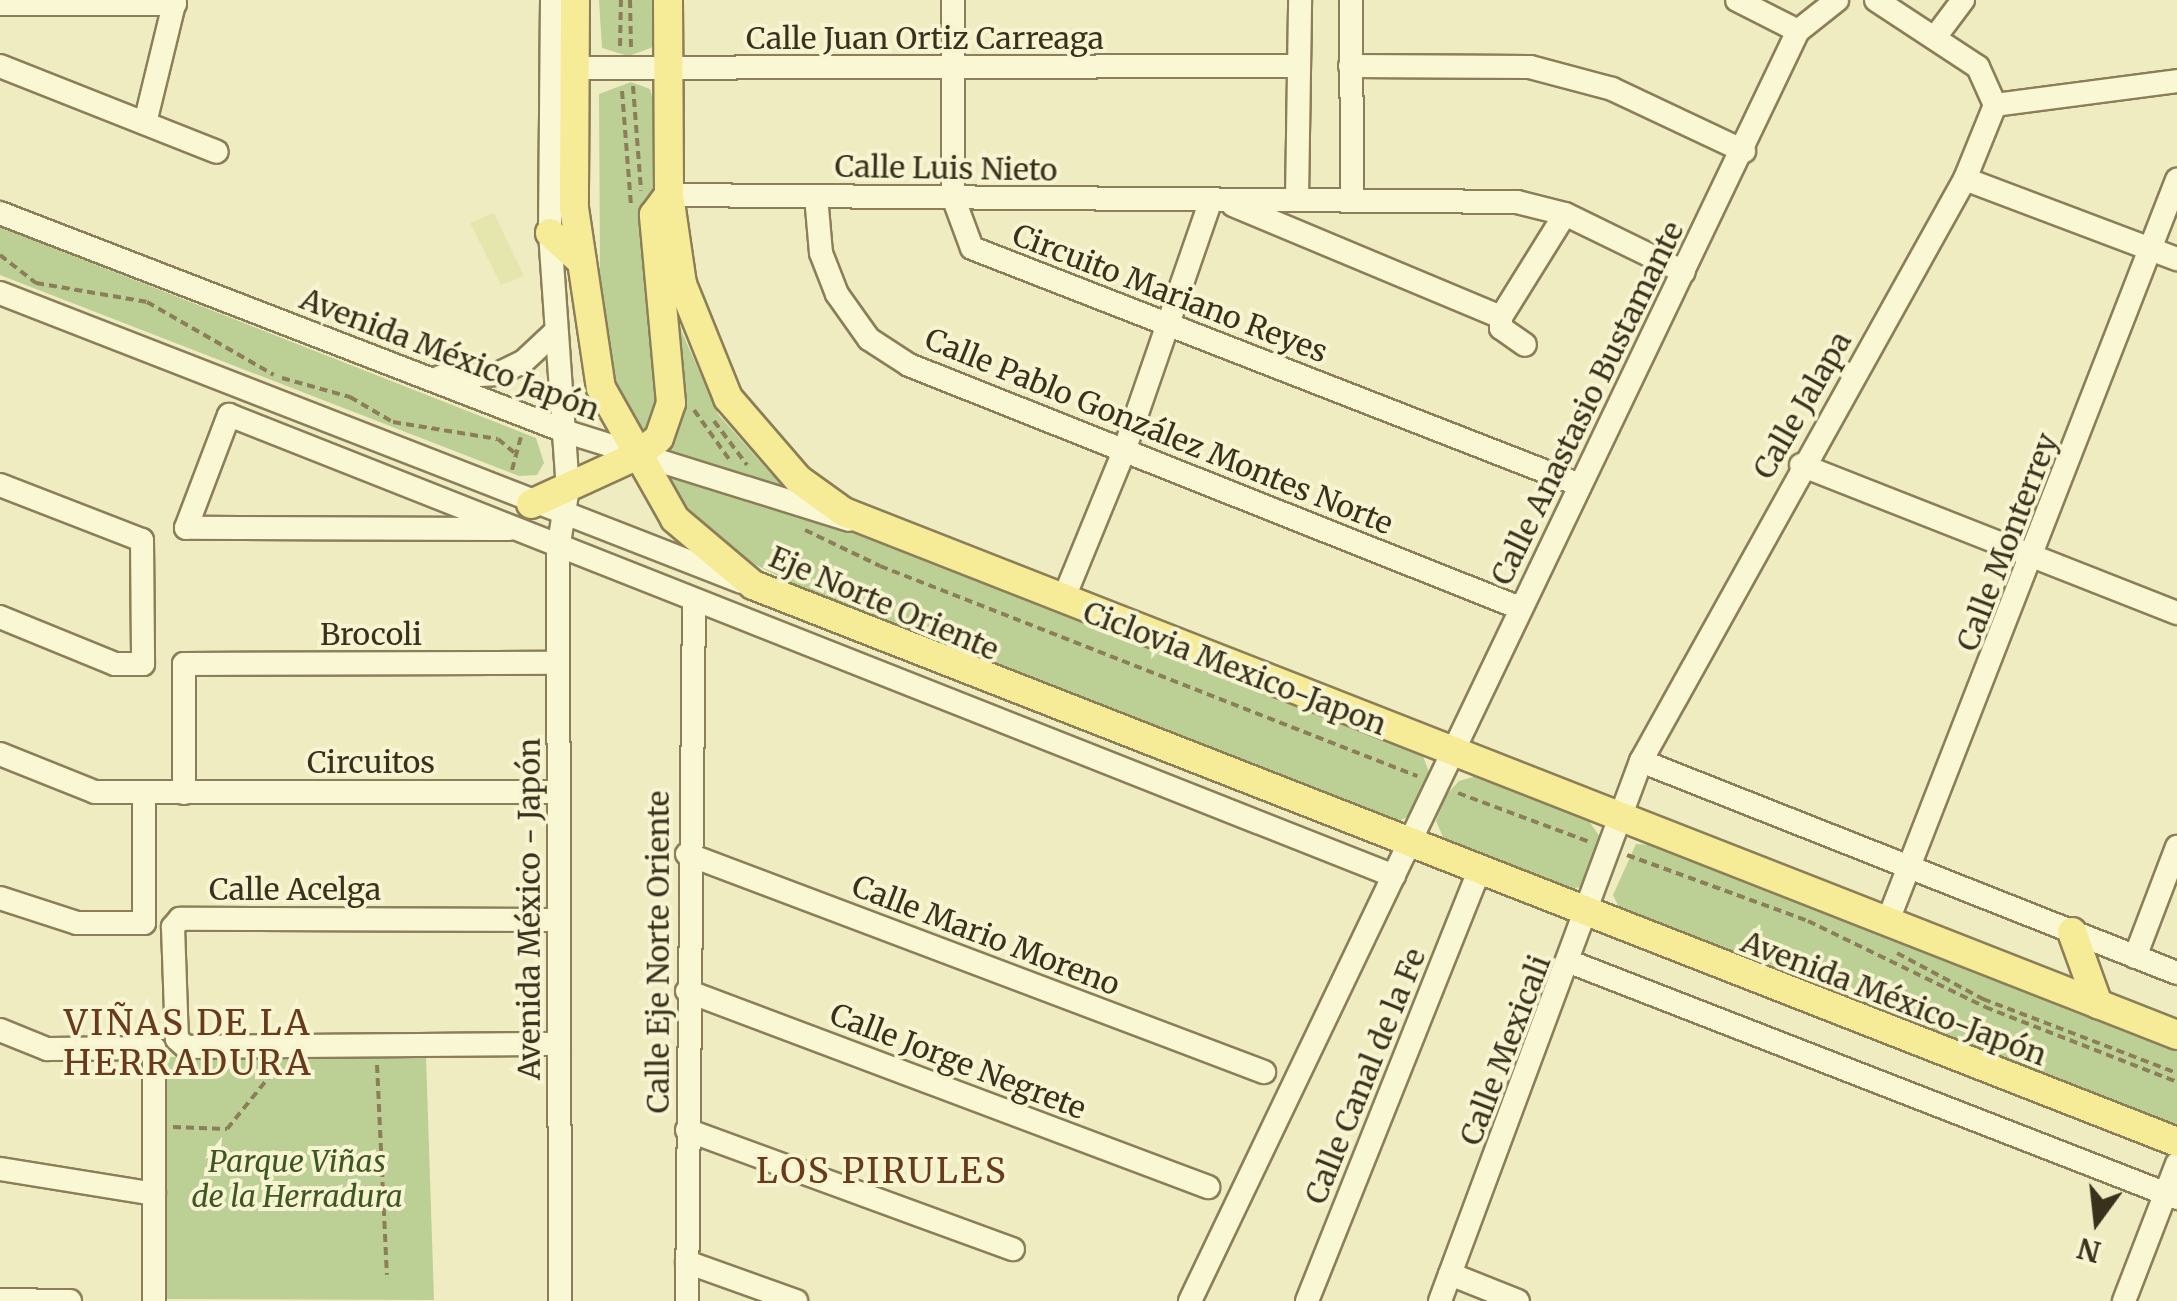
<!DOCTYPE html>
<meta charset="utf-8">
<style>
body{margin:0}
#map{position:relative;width:2177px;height:1301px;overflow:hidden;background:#f0ecc1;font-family:Merriweather,serif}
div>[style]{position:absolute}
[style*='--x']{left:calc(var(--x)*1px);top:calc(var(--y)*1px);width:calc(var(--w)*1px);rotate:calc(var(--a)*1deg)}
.farmland>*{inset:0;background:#e4e6ae}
.green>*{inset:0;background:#bccf95}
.path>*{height:4px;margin-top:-2px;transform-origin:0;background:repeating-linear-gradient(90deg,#8b7e58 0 8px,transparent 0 13px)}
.roads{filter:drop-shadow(2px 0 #8b7e58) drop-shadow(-2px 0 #8b7e58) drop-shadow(0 2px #8b7e58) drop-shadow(0 -2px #8b7e58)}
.minor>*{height:22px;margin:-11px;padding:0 11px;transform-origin:11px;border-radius:11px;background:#faf7d5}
.major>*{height:28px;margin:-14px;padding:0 14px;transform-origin:14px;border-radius:14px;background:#f6ec97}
span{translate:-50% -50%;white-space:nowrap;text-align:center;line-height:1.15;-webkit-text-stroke:8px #f7f4d1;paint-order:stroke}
.street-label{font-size:30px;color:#3a311d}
.park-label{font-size:30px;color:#3f5722;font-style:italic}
.quarter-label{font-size:35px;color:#693b1a;letter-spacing:2.5px}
.north{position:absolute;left:2047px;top:1171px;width:100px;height:100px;-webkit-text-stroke:8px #f7f4d1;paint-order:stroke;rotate:195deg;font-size:28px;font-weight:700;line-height:40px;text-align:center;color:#3a311d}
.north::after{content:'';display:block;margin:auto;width:35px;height:45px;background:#3a311d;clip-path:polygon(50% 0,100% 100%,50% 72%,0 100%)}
</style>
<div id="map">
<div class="farmland">
<i style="clip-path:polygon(494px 213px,524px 276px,501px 285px,470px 223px)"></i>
</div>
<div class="green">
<i style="clip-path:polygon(599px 0,657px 0,657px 38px,651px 48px,628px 56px,602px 48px)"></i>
<i style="clip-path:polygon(631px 82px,650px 89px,656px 111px,666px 296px,718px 414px,771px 474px,855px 533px,1410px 749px,1423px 756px,1429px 772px,1412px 815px,1396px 822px,828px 601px,740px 557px,711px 533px,677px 495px,624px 406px,610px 364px,600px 271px,599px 94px)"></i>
<i style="clip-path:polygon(0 227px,536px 438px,544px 463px,537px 475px,519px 476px,0 275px)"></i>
<i style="clip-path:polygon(1476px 776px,1589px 821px,1600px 837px,1581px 887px,1562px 890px,1447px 846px,1436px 821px,1446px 795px,1459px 781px)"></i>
<i style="clip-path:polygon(1636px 844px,1653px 845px,2177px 1050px,2177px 1126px,1621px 911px,1613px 895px)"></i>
<i style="clip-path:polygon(426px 1056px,434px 1300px,161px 1299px,162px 1057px)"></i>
</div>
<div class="path">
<i style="--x:630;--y:0;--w:47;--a:88.8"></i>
<i style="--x:620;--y:46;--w:46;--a:-88.8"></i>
<i style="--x:633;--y:86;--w:105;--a:85.6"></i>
<i style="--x:622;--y:91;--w:115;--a:85.5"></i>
<i style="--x:0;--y:255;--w:46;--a:37.9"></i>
<i style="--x:36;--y:283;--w:113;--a:9.7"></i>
<i style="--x:147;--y:302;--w:146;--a:29.9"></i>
<i style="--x:282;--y:378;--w:71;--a:15.6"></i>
<i style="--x:350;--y:397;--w:50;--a:30.2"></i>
<i style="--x:393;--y:422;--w:106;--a:9.2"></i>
<i style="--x:498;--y:439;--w:23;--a:40"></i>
<i style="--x:694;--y:410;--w:60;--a:54.5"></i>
<i style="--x:714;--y:421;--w:55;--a:53.1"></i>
<i style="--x:512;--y:470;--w:34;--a:-75"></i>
<i style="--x:805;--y:530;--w:83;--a:25.6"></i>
<i style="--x:880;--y:566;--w:577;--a:21.36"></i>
<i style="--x:1458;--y:793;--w:141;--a:20.4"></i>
<i style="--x:1627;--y:855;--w:193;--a:20"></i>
<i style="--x:1808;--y:921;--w:197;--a:25.9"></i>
<i style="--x:1985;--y:1007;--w:206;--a:21.3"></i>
<i style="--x:1897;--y:953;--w:98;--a:28.1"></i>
<i style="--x:1983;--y:999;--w:208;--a:20.9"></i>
<i style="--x:377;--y:1065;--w:210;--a:87.3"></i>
<i style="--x:173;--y:1127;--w:54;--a:2.1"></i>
<i style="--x:227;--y:1129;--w:81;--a:-51"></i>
</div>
<div class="roads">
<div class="minor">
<i style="--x:552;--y:0;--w:233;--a:90.5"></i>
<i style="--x:550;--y:233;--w:256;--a:86"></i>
<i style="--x:568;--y:488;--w:62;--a:99.3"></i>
<i style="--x:558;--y:549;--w:752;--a:89.85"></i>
<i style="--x:953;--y:0;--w:197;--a:90"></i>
<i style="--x:953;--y:197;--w:54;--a:69.6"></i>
<i style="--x:972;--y:248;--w:653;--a:21.3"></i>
<i style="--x:1351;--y:0;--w:198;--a:89.7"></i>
<i style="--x:1737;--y:0;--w:68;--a:26.9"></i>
<i style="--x:0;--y:4;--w:175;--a:0"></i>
<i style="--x:1936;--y:36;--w:45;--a:-53.1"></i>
<i style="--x:0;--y:66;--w:233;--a:21.6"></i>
<i style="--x:1350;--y:66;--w:180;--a:0.3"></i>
<i style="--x:1530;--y:67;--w:85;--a:15"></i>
<i style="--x:1612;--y:89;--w:146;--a:25.2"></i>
<i style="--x:562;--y:68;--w:736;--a:-0.16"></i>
<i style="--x:1995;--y:105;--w:184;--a:-7.5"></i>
<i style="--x:145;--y:123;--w:127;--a:-76.3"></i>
<i style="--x:1965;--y:179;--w:227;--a:20.7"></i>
<i style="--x:669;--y:195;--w:848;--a:0.47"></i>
<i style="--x:1517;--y:202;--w:49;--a:14"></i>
<i style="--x:1565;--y:214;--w:132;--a:26"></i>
<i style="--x:816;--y:196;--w:57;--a:85"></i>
<i style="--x:821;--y:253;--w:44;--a:68.7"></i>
<i style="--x:837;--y:294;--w:55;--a:54.6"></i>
<i style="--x:869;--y:339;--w:48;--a:33"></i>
<i style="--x:909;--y:365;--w:658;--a:21.69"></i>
<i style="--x:1297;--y:199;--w:199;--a:-89.1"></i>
<i style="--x:1233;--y:205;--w:290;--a:22.7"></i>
<i style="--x:1501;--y:317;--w:121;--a:-58.1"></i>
<i style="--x:0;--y:213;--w:608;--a:21.12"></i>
<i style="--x:567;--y:432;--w:295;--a:17.3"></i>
<i style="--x:0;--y:293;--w:796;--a:21.28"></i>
<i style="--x:1501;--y:317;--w:11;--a:90"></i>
<i style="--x:1501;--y:328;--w:29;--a:35"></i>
<i style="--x:440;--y:377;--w:58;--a:-3"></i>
<i style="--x:498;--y:374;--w:28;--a:-26"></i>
<i style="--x:523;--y:362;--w:45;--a:-43.2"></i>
<i style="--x:1801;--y:465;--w:404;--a:21.5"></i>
<i style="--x:0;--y:485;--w:152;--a:21.2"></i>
<i style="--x:142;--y:540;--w:124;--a:89.5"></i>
<i style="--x:143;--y:664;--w:28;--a:180"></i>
<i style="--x:115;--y:664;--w:124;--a:-157.8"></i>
<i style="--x:509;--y:529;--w:323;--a:-179.8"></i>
<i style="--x:186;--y:528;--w:121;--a:-69.2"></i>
<i style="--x:229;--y:415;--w:1253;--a:21.59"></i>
<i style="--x:1063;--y:600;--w:161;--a:-67.7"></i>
<i style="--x:1124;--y:451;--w:266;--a:-70.9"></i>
<i style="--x:0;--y:754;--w:102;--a:21.8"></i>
<i style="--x:95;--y:792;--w:464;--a:0"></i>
<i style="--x:1641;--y:761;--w:576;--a:21.58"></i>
<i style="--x:184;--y:793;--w:129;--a:-90"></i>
<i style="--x:184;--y:664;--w:374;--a:-0.2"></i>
<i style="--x:687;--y:854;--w:617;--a:20.7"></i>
<i style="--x:0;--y:898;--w:81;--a:18"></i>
<i style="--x:77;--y:923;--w:67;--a:0"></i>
<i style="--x:144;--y:923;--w:129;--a:-90"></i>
<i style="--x:559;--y:920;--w:379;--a:-179.8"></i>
<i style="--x:180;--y:919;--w:11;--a:131"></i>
<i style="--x:173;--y:927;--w:112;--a:88"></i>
<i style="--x:177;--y:1039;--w:12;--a:42"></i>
<i style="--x:186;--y:1047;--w:373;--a:-0.5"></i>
<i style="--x:1887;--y:923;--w:798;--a:-68.68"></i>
<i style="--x:2135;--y:957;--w:118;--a:-69.1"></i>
<i style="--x:1570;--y:962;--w:651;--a:21.25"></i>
<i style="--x:687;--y:991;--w:557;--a:20.62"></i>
<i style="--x:0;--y:1030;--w:51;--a:22"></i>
<i style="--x:47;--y:1049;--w:107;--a:-0.5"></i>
<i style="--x:154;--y:1048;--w:253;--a:90"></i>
<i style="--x:687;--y:1130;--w:347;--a:20.1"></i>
<i style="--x:0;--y:1169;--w:156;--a:9.2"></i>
<i style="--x:687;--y:1262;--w:116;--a:19.7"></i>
<i style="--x:1450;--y:1274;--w:73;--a:21.7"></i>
<i style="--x:0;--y:1300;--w:70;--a:0.8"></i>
<i style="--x:687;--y:1301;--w:698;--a:-89.43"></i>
<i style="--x:1190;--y:1301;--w:1408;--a:-64.42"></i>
<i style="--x:1798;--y:31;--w:50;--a:-38.5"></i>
<i style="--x:1307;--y:1301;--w:461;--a:-68.2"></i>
<i style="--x:1440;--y:1301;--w:576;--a:-69.58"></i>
<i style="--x:1641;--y:761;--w:666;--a:-60.9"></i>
<i style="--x:1965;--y:179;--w:80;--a:-67.9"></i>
<i style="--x:1995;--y:105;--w:42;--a:-114.1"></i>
<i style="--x:1978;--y:67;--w:122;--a:-146.7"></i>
<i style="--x:2124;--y:1301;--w:147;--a:-68.9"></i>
</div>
<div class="major">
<i style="--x:575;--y:0;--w:208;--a:90.3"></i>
<i style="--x:574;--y:208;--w:182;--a:81.5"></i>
<i style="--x:601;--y:388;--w:150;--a:60.5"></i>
<i style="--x:675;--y:519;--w:102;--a:40.2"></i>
<i style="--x:753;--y:585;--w:1529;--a:21.36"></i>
<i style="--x:668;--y:0;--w:195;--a:89.7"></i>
<i style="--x:669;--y:195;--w:90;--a:81.7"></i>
<i style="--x:682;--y:284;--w:123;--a:68"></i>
<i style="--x:728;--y:398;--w:107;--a:49.2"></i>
<i style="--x:798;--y:479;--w:57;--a:35.7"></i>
<i style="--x:844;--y:512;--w:1432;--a:21.42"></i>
<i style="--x:550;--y:233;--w:43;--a:42.2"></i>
<i style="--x:531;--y:504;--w:115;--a:-24.6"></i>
<i style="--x:636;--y:456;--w:29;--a:-38"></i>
<i style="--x:659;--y:438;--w:37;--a:-71"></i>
<i style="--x:671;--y:403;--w:189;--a:-95.2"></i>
<i style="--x:654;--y:215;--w:19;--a:-54"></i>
<i style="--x:2072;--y:932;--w:77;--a:70.1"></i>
</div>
</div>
<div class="street-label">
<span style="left:925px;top:38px">Calle Juan Ortiz Carreaga</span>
<span style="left:946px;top:168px;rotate:1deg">Calle Luis Nieto</span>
<span style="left:1170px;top:293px;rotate:21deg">Circuito Mariano Reyes</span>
<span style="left:450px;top:354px;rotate:21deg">Avenida México Japón</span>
<span style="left:1587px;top:403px;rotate:-64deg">Calle Anastasio Bustamante</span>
<span style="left:1802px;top:405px;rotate:-60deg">Calle Jalapa</span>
<span style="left:1159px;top:431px;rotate:22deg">Calle Pablo González Montes Norte</span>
<span style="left:2007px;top:542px;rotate:-69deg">Calle Monterrey</span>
<span style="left:884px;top:603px;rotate:23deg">Eje Norte Oriente</span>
<span style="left:371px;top:634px">Brocoli</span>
<span style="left:1235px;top:668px;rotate:21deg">Ciclovia Mexico-Japon</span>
<span style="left:371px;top:762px">Circuitos</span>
<span style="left:295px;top:889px">Calle Acelga</span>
<span style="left:529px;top:909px;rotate:-90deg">Avenida México - Japón</span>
<span style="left:986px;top:935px;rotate:21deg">Calle Mario Moreno</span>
<span style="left:658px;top:952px;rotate:-90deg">Calle Eje Norte Oriente</span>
<span style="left:1894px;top:998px;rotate:21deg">Avenida México-Japón</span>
<span style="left:1505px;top:1050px;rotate:-69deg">Calle Mexicali</span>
<span style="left:958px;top:1061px;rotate:21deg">Calle Jorge Negrete</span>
<span style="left:1365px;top:1076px;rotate:-68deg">Calle Canal de la Fe</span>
</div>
<div class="park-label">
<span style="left:297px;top:1178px">Parque Viñas<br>de la Herradura</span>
</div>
<div class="quarter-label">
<span style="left:188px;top:1043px">VIÑAS DE LA<br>HERRADURA</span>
<span style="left:882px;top:1171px">LOS PIRULES</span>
</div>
<div class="north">N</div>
</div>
